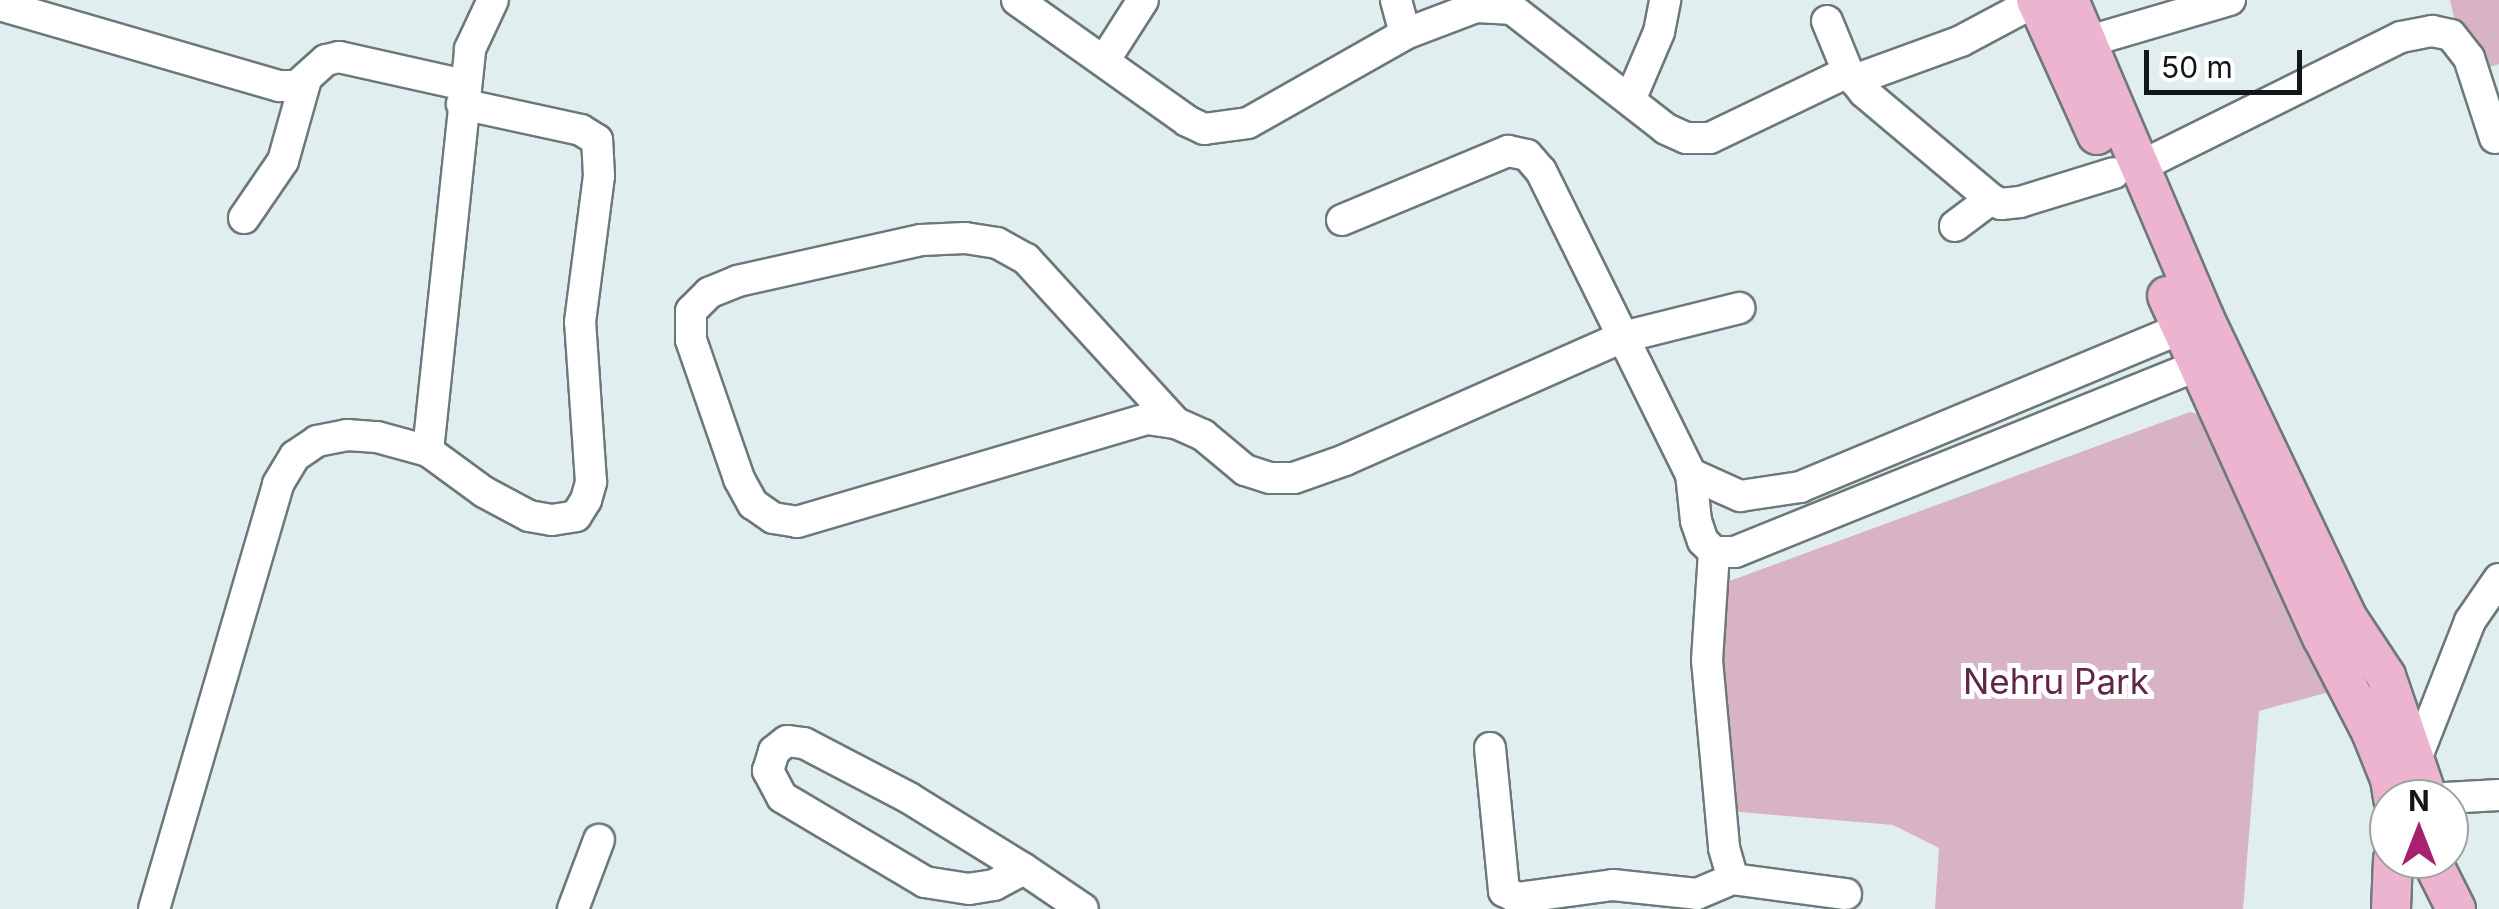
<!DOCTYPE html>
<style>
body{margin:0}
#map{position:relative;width:2499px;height:909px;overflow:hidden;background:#e0eef0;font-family:Inter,sans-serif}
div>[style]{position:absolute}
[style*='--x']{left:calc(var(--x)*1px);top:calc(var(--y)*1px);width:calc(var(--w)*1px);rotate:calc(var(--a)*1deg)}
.green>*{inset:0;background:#d8b3c3}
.roads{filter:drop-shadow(2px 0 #6c787a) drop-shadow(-2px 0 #6c787a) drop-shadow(0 2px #6c787a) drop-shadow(0 -2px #6c787a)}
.minor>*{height:30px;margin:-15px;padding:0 15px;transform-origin:15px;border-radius:15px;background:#fff}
.major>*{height:38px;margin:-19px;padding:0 19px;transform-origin:19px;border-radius:19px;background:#ecb4ce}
span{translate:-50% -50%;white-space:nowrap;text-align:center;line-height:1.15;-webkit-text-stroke:10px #fff;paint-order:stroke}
.park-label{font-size:35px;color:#632445}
.north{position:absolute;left:2369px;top:779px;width:100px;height:100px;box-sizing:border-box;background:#fff;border:2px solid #a0a2a2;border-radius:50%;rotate:0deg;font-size:28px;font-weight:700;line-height:40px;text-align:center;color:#111617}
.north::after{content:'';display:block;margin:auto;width:35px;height:45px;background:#a6226f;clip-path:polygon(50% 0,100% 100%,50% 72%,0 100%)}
.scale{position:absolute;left:2144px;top:50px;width:158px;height:45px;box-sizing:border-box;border:5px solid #111617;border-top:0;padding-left:12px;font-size:30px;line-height:35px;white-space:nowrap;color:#111617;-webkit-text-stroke:8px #fff;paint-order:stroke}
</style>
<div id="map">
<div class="green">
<i style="clip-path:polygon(2450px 0,2499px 0,2499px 64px,2490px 67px,2454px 18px)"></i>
<i style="clip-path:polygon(2190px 412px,2215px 418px,2340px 689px,2259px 711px,2243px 909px,1935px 909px,1939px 848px,1893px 825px,1728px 811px,1716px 586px)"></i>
</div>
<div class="roads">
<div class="minor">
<i style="--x:1017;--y:0;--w:209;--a:35.4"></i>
<i style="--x:1187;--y:121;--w:19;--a:25"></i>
<i style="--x:1204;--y:129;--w:44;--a:-7.8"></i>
<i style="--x:1248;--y:123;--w:180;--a:-29.5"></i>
<i style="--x:1405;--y:34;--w:76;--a:-20.8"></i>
<i style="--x:1476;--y:7;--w:36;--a:3"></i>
<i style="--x:1512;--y:9;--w:195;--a:37.9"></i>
<i style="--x:1666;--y:129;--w:22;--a:24"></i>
<i style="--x:1686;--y:138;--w:24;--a:0"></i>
<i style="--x:1710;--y:138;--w:153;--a:-25.6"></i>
<i style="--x:1396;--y:0;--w:35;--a:75"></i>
<i style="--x:0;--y:5;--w:291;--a:16.2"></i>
<i style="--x:279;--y:86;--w:18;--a:0"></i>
<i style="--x:297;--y:86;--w:39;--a:-42"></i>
<i style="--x:326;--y:60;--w:13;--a:-13"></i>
<i style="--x:339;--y:57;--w:128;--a:12.6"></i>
<i style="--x:1827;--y:21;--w:55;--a:67.6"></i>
<i style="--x:1848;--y:72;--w:26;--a:51"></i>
<i style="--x:1864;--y:92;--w:166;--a:40.1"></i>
<i style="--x:1991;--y:199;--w:11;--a:27"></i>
<i style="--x:2001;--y:204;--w:19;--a:-6"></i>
<i style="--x:2020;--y:202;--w:98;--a:-17.1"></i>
<i style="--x:2086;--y:42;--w:150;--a:-16.3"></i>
<i style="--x:1104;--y:61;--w:72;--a:-57.4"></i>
<i style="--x:1854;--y:80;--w:114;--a:-20"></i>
<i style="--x:1961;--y:41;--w:85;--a:-28.1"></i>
<i style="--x:1630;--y:100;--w:74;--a:-66.9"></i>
<i style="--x:1659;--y:32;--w:33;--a:-79"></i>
<i style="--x:2139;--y:167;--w:292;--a:-26.4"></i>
<i style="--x:2401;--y:37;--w:32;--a:-11"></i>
<i style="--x:2432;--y:31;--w:19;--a:12"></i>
<i style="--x:2451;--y:35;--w:29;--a:52"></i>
<i style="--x:2469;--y:58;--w:84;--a:72"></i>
<i style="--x:244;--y:218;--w:69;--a:-55.6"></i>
<i style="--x:283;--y:161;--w:85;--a:-74.3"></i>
<i style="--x:1342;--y:220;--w:180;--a:-22.6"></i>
<i style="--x:1508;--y:151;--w:19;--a:12"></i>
<i style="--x:1527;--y:155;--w:21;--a:49"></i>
<i style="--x:1541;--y:171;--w:338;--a:63.7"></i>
<i style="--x:1691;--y:474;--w:47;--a:83.9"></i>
<i style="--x:1696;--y:521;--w:21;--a:71"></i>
<i style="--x:1703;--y:541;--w:16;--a:45"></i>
<i style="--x:1714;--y:552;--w:21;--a:0"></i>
<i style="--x:1735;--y:552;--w:519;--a:-21.97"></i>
<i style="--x:1955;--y:226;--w:45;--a:-36.9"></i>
<i style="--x:1176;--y:423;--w:222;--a:-132.4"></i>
<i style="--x:1026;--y:259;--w:33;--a:-151"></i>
<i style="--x:997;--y:243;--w:32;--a:-171"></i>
<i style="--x:965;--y:238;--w:44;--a:177.4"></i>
<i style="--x:921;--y:240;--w:188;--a:167.4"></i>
<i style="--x:738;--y:281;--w:31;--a:158"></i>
<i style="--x:709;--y:293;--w:25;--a:135"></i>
<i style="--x:691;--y:311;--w:29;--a:90"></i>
<i style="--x:691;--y:340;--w:147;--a:70.9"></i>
<i style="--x:739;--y:479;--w:29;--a:61"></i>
<i style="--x:753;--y:504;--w:24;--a:35"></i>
<i style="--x:773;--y:518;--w:24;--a:9"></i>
<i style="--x:797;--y:522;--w:365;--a:-16.4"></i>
<i style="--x:1147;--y:419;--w:29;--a:8"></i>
<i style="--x:1176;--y:423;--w:30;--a:24"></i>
<i style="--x:1203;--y:435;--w:55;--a:39.8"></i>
<i style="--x:1245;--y:470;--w:26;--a:18"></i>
<i style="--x:1270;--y:478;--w:24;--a:0"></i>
<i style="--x:1294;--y:478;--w:54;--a:-19.4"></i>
<i style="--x:1345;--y:460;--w:304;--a:-23.9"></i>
<i style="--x:1623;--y:337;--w:120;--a:-14"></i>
<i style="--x:428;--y:451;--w:404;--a:-84"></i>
<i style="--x:470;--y:49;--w:54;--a:-64.9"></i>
<i style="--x:1691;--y:474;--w:54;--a:24.2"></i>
<i style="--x:1740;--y:496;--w:61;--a:-8.5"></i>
<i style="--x:1800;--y:487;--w:432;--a:-22.6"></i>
<i style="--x:1714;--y:552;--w:108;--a:93.7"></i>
<i style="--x:1707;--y:660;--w:189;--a:84.8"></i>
<i style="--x:1724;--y:848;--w:32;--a:74"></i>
<i style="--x:1733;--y:879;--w:114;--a:7.6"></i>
<i style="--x:1490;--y:748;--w:144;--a:84.4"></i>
<i style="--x:1504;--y:891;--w:15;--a:28"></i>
<i style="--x:1517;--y:898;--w:97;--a:-7.7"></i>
<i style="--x:1613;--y:885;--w:84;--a:6.1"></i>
<i style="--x:1697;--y:894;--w:39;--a:-23"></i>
<i style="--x:2416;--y:759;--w:148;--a:-68.6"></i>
<i style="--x:2470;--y:621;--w:51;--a:-55.4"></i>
<i style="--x:2428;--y:799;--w:71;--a:-3.2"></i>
<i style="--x:1024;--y:869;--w:34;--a:152"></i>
<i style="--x:994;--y:885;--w:25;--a:171"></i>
<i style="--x:969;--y:889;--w:45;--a:-171"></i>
<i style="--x:925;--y:882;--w:166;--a:-149.3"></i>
<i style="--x:782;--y:797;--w:30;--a:-118"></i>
<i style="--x:768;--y:771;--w:21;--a:-73"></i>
<i style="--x:774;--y:751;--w:16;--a:-38"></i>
<i style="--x:787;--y:741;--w:17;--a:7"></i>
<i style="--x:804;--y:743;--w:119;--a:27.6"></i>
<i style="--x:909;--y:798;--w:135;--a:31.7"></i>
<i style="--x:1024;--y:869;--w:71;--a:34.1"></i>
<i style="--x:154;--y:909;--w:443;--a:-73.7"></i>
<i style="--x:278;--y:484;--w:33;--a:-59"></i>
<i style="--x:295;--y:456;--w:27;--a:-34"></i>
<i style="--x:317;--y:441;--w:31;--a:-11"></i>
<i style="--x:347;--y:435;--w:30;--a:4"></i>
<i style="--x:377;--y:437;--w:53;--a:15.4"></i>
<i style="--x:428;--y:451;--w:69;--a:36.2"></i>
<i style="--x:484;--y:492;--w:51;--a:28.1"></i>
<i style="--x:529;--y:516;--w:23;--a:10"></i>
<i style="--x:552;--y:520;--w:24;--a:-9"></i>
<i style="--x:576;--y:516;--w:19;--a:-58"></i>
<i style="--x:586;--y:500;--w:19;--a:-74"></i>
<i style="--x:591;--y:482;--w:160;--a:-93.9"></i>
<i style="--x:580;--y:322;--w:147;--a:-82.6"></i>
<i style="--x:599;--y:176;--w:36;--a:-93"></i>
<i style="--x:597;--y:140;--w:19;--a:-148"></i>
<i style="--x:581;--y:130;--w:122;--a:-167.7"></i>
<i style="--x:573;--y:909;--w:74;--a:-69.4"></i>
</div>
<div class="major">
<i style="--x:2036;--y:0;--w:148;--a:65.7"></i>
<i style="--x:2069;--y:0;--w:347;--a:66.9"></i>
<i style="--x:2205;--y:319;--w:330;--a:64.5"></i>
<i style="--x:2347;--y:617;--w:71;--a:56.5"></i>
<i style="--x:2386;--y:676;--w:130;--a:71.1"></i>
<i style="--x:2167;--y:296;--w:375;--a:65.6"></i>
<i style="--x:2322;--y:637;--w:107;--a:62.7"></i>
<i style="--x:2371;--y:732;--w:51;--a:68"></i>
<i style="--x:2390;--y:779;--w:20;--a:81"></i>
<i style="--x:2431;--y:859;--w:56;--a:63.4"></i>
<i style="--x:2391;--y:909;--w:50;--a:-87.7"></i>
</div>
</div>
<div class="park-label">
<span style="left:2056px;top:681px">Nehru Park</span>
</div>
<div class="north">N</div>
<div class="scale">50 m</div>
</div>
